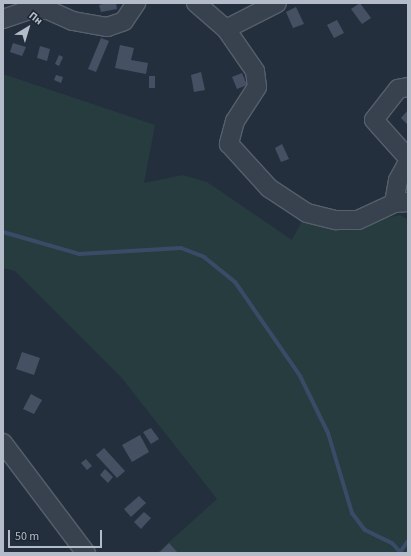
<!DOCTYPE html>
<meta charset="utf-8">
<style>
body{margin:0}
#map{position:relative;width:411px;height:556px;overflow:hidden;background:#242f3e;font-family:"Source Sans 3",sans-serif}
div>[style]{position:absolute}
[style*='--x']{left:calc(var(--x)*1px);top:calc(var(--y)*1px);width:calc(var(--w)*1px);rotate:calc(var(--a)*1deg)}
.green>*{inset:0;background:#263c3f}
.stream>*{height:4px;margin:-2px;padding:0 2px;transform-origin:2px;border-radius:2px;background:#394c67}
.building>*{inset:0;background:#455162}
.roads{filter:drop-shadow(1px 0 #565f6c) drop-shadow(-1px 0 #565f6c) drop-shadow(0 1px #565f6c) drop-shadow(0 -1px #565f6c)}
.minor>*{height:18px;margin:-9px;padding:0 9px;transform-origin:9px;border-radius:9px;background:#38414e}
span{translate:-50% -50%;white-space:nowrap;text-align:center;line-height:1.15;-webkit-text-stroke:3.5px #1d2633;paint-order:stroke}
.frame{position:absolute;inset:0;border:4px solid #b4bcc9;pointer-events:none}
.north{position:absolute;left:8px;top:8px;width:40px;height:40px;-webkit-text-stroke:3px #1d2633;paint-order:stroke;rotate:38deg;font-size:11px;font-weight:700;line-height:16px;text-align:center;color:#b4bcc9}
.north::after{content:'';display:block;margin:auto;width:14px;height:18px;background:#b4bcc9;clip-path:polygon(50% 0,100% 100%,50% 72%,0 100%)}
.scale{position:absolute;left:8px;top:530px;width:94px;height:18px;box-sizing:border-box;border:2px solid #b4bcc9;border-top:0;padding-left:5px;font-size:12px;line-height:14px;white-space:nowrap;color:#b4bcc9;-webkit-text-stroke:3px #1d2633;paint-order:stroke}
</style>
<div id="map">
<div class="green">
<i style="clip-path:polygon(3px 74px,155px 125px,144px 183px,183px 175px,207px 182px,292px 240px,304px 217px,354px 225px,400px 215px,408px 220px,408px 553px,157px 553px,217px 499px,121px 377px,15px 271px,3px 268px)"></i>
</div>
<div class="stream">
<i style="--x:3;--y:232;--w:79;--a:16.1"></i>
<i style="--x:79;--y:254;--w:102;--a:-3.4"></i>
<i style="--x:181;--y:248;--w:25;--a:21"></i>
<i style="--x:204;--y:257;--w:40;--a:39"></i>
<i style="--x:235;--y:282;--w:114;--a:55.3"></i>
<i style="--x:300;--y:376;--w:64;--a:63.8"></i>
<i style="--x:328;--y:433;--w:84;--a:73.3"></i>
<i style="--x:352;--y:513;--w:21;--a:53"></i>
<i style="--x:365;--y:530;--w:30;--a:26"></i>
<i style="--x:392;--y:543;--w:13;--a:48"></i>
<i style="--x:400;--y:552;--w:14;--a:-54"></i>
</div>
<div class="building">
<i style="clip-path:polygon(107px 3px,116px 3px,117px 9px,101px 12px,99px 5px)"></i>
<i style="clip-path:polygon(360px 3px,371px 18px,362px 24px,351px 9px)"></i>
<i style="clip-path:polygon(296px 7px,304px 24px,293px 28px,286px 12px)"></i>
<i style="clip-path:polygon(337px 20px,344px 33px,334px 38px,327px 25px)"></i>
<i style="clip-path:polygon(101px 38px,109px 41px,96px 72px,88px 69px)"></i>
<i style="clip-path:polygon(13px 43px,26px 47px,22px 56px,10px 52px)"></i>
<i style="clip-path:polygon(120px 45px,134px 48px,131px 60px,148px 63px,146px 74px,115px 68px)"></i>
<i style="clip-path:polygon(40px 46px,50px 49px,47px 61px,37px 58px)"></i>
<i style="clip-path:polygon(59px 55px,63px 57px,59px 66px,55px 64px)"></i>
<i style="clip-path:polygon(201px 72px,205px 90px,194px 92px,191px 75px)"></i>
<i style="clip-path:polygon(242px 73px,247px 85px,237px 89px,232px 77px)"></i>
<i style="clip-path:polygon(56px 75px,63px 77px,61px 83px,54px 80px)"></i>
<i style="clip-path:polygon(149px 76px,155px 76px,155px 88px,149px 88px)"></i>
<i style="clip-path:polygon(408px 110px,408px 125px,401px 118px)"></i>
<i style="clip-path:polygon(282px 144px,289px 159px,281px 162px,275px 148px)"></i>
<i style="clip-path:polygon(22px 352px,40px 358px,34px 375px,16px 369px)"></i>
<i style="clip-path:polygon(31px 394px,42px 400px,34px 414px,23px 409px)"></i>
<i style="clip-path:polygon(151px 428px,159px 439px,151px 444px,143px 432px)"></i>
<i style="clip-path:polygon(140px 435px,149px 452px,132px 462px,122px 445px)"></i>
<i style="clip-path:polygon(104px 448px,125px 471px,117px 478px,96px 455px)"></i>
<i style="clip-path:polygon(86px 459px,92px 466px,87px 470px,81px 463px)"></i>
<i style="clip-path:polygon(105px 469px,113px 477px,108px 483px,100px 475px)"></i>
<i style="clip-path:polygon(139px 496px,146px 503px,131px 517px,124px 509px)"></i>
<i style="clip-path:polygon(144px 512px,151px 518px,141px 529px,134px 522px)"></i>
<i style="clip-path:polygon(169px 543px,178px 553px,159px 553px)"></i>
</div>
<div class="roads">
<div class="minor">
<i style="--x:196;--y:3;--w:40;--a:41"></i>
<i style="--x:226;--y:29;--w:51;--a:55.4"></i>
<i style="--x:255;--y:71;--w:16;--a:83"></i>
<i style="--x:257;--y:87;--w:40;--a:122.9"></i>
<i style="--x:235;--y:121;--w:24;--a:105"></i>
<i style="--x:229;--y:144;--w:59;--a:47.7"></i>
<i style="--x:269;--y:188;--w:45;--a:33.3"></i>
<i style="--x:307;--y:213;--w:30;--a:14"></i>
<i style="--x:336;--y:220;--w:22;--a:0"></i>
<i style="--x:358;--y:220;--w:40;--a:-25"></i>
<i style="--x:394;--y:203;--w:14;--a:-4"></i>
<i style="--x:3;--y:19;--w:28;--a:-19"></i>
<i style="--x:29;--y:10;--w:19;--a:0"></i>
<i style="--x:48;--y:10;--w:27;--a:24"></i>
<i style="--x:73;--y:21;--w:35;--a:10"></i>
<i style="--x:107;--y:27;--w:18;--a:-19"></i>
<i style="--x:124;--y:21;--w:22;--a:-56"></i>
<i style="--x:226;--y:29;--w:57;--a:-27"></i>
<i style="--x:408;--y:87;--w:10;--a:169"></i>
<i style="--x:398;--y:89;--w:39;--a:128"></i>
<i style="--x:374;--y:120;--w:51;--a:48.2"></i>
<i style="--x:394;--y:203;--w:23;--a:-80"></i>
<i style="--x:398;--y:180;--w:21;--a:-61"></i>
<i style="--x:3;--y:443;--w:138;--a:53"></i>
</div>
</div>
<div class="frame"></div>
<div class="north">Пн</div>
<div class="scale">50 m</div>
</div>
